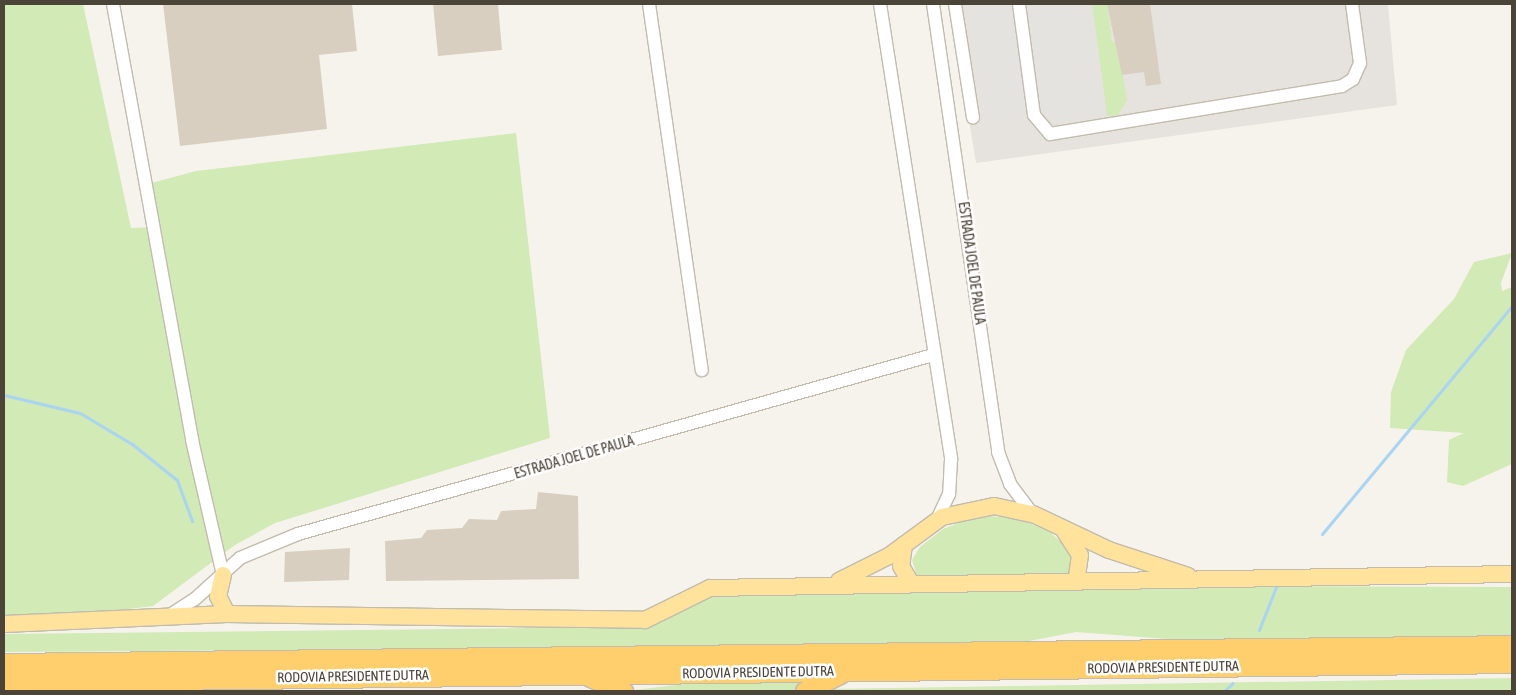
<!DOCTYPE html>
<style>
body{margin:0}
#map{position:relative;width:1516px;height:695px;overflow:hidden;background:#f6f3ec;font-family:"Asap Condensed",sans-serif}
div>[style]{position:absolute}
[style*='--x']{left:calc(var(--x)*1px);top:calc(var(--y)*1px);width:calc(var(--w)*1px);rotate:calc(var(--a)*1deg)}
.industrial>*{inset:0;background:#e6e2dd}
.green>*{inset:0;background:#d2eab5}
.parking>*{inset:0;background:#e5e3e0}
.stream>*{height:3px;margin:-1.5px;padding:0 1.5px;transform-origin:1.5px;border-radius:1.5px;background:#a9d4f2}
.building>*{inset:0;background:#d8cfc1}
.roads{filter:drop-shadow(1px 0 #c2bbae) drop-shadow(-1px 0 #c2bbae) drop-shadow(0 1px #c2bbae) drop-shadow(0 -1px #c2bbae)}
.minor>*{height:12px;margin:-6px;padding:0 6px;transform-origin:6px;border-radius:6px;background:#fff}
.major>*{height:16px;margin:-8px;padding:0 8px;transform-origin:8px;border-radius:8px;background:#ffe39c}
.highway>*{height:19px;margin:-9.5px;padding:0 9.5px;transform-origin:9.5px;border-radius:9.5px;background:#ffcf6e}
span{translate:-50% -50%;white-space:nowrap;text-align:center;line-height:1.15;-webkit-text-stroke:5px #fff;paint-order:stroke}
.street-label{font-size:14px;color:#4b4439}
.frame{position:absolute;inset:0;border:5px solid #4b4439;pointer-events:none}
</style>
<div id="map">
<div class="industrial">
<i style="clip-path:polygon(950px 4px,1388px 4px,1397px 105px,976px 163px)"></i>
</div>
<div class="green">
<i style="clip-path:polygon(4px 4px,83px 4px,131px 228px,157px 227px,148px 184px,196px 171px,516px 133px,550px 438px,275px 523px,235px 545px,153px 606px,4px 624px)"></i>
<i style="clip-path:polygon(1092px 4px,1107px 4px,1112px 42px,1117px 42px,1127px 100px,1118px 115px,1107px 116px)"></i>
<i style="clip-path:polygon(1512px 253px,1501px 283px,1502px 291px,1512px 287px,1512px 464px,1463px 486px,1447px 482px,1449px 440px,1464px 433px,1390px 428px,1391px 392px,1406px 350px,1454px 299px,1474px 262px)"></i>
<i style="clip-path:polygon(979px 515px,1020px 519px,1050px 532px,1070px 551px,1071px 574px,917px 576px,912px 560px,920px 547px,943px 529px)"></i>
<i style="clip-path:polygon(1156px 586px,1512px 587px,1512px 637px,1181px 640px,1076px 632px,1008px 645px,4px 652px,4px 634px,628px 627px,709px 596px)"></i>
<i style="clip-path:polygon(1512px 678px,1512px 691px,825px 691px,829px 689px)"></i>
<i style="clip-path:polygon(810px 681px,792px 691px,366px 691px,634px 690px,702px 682px)"></i>
</div>
<div class="parking">
<i style="clip-path:polygon(1015px 4px,1092px 4px,1107px 116px,1038px 125px,1036px 115px,984px 122px,969px 10px)"></i>
</div>
<div class="stream">
<i style="--x:4;--y:395;--w:78;--a:13.3"></i>
<i style="--x:80;--y:413;--w:61;--a:30.8"></i>
<i style="--x:132;--y:444;--w:58;--a:38.7"></i>
<i style="--x:177;--y:480;--w:44;--a:69.9"></i>
<i style="--x:1322;--y:534;--w:297;--a:-50.2"></i>
<i style="--x:1259;--y:630;--w:46;--a:-68.4"></i>
<i style="--x:1224;--y:691;--w:12;--a:-42"></i>
</div>
<div class="building">
<i style="clip-path:polygon(163px 4px,352px 4px,357px 51px,319px 55px,327px 129px,180px 146px)"></i>
<i style="clip-path:polygon(433px 4px,498px 4px,502px 50px,438px 56px)"></i>
<i style="clip-path:polygon(1107px 4px,1150px 4px,1161px 84px,1146px 86px,1144px 72px,1122px 75px)"></i>
<i style="clip-path:polygon(538px 492px,578px 496px,579px 579px,386px 581px,385px 541px,421px 538px,427px 530px,462px 528px,469px 519px,497px 520px,501px 511px,536px 509px)"></i>
<i style="clip-path:polygon(350px 548px,349px 580px,284px 582px,285px 552px)"></i>
</div>
<div class="roads">
<div class="minor">
<i style="--x:113;--y:4;--w:443;--a:79.7"></i>
<i style="--x:192;--y:440;--w:139;--a:77.1"></i>
<i style="--x:649;--y:4;--w:370;--a:81.8"></i>
<i style="--x:880;--y:4;--w:461;--a:81.1"></i>
<i style="--x:951;--y:459;--w:35;--a:93"></i>
<i style="--x:949;--y:494;--w:29;--a:115"></i>
<i style="--x:933;--y:4;--w:453;--a:81.7"></i>
<i style="--x:998;--y:452;--w:34;--a:69"></i>
<i style="--x:1010;--y:484;--w:38;--a:53"></i>
<i style="--x:955;--y:4;--w:115;--a:81"></i>
<i style="--x:1019;--y:4;--w:112;--a:82.3"></i>
<i style="--x:1034;--y:115;--w:25;--a:50"></i>
<i style="--x:1050;--y:134;--w:296;--a:-9.3"></i>
<i style="--x:1342;--y:86;--w:13;--a:-32"></i>
<i style="--x:1353;--y:79;--w:17;--a:-66"></i>
<i style="--x:1360;--y:63;--w:60;--a:-97.7"></i>
<i style="--x:167;--y:617;--w:33;--a:-33"></i>
<i style="--x:195;--y:599;--w:61;--a:-42.3"></i>
<i style="--x:240;--y:558;--w:63;--a:-22.5"></i>
<i style="--x:298;--y:534;--w:660;--a:-15.74"></i>
</div>
<div class="major">
<i style="--x:1065;--y:532;--w:27;--a:57"></i>
<i style="--x:1080;--y:555;--w:27;--a:98"></i>
<i style="--x:904;--y:545;--w:21;--a:98"></i>
<i style="--x:901;--y:566;--w:20;--a:60"></i>
<i style="--x:223;--y:575;--w:22;--a:103"></i>
<i style="--x:218;--y:596;--w:20;--a:63"></i>
<i style="--x:839;--y:581;--w:56;--a:-26.6"></i>
<i style="--x:889;--y:556;--w:66;--a:-36.3"></i>
<i style="--x:942;--y:517;--w:53;--a:-11.9"></i>
<i style="--x:994;--y:506;--w:40;--a:12"></i>
<i style="--x:1033;--y:514;--w:84;--a:25.3"></i>
<i style="--x:1109;--y:550;--w:83;--a:18.2"></i>
<i style="--x:4;--y:624;--w:223;--a:-2.6"></i>
<i style="--x:227;--y:614;--w:418;--a:0.8"></i>
<i style="--x:645;--y:620;--w:72;--a:-26.2"></i>
<i style="--x:710;--y:588;--w:802;--a:-1"></i>
</div>
<div class="highway">
<i style="--x:4;--y:663;--w:1508;--a:-0.68"></i>
<i style="--x:590;--y:677;--w:36;--a:23"></i>
<i style="--x:4;--y:682;--w:1508;--a:-0.72"></i>
<i style="--x:805;--y:691;--w:39;--a:-26"></i>
</div>
</div>
<div class="street-label">
<span style="left:972px;top:263px;rotate:82deg">ESTRADA JOEL DE PAULA</span>
<span style="left:574px;top:457px;rotate:-16deg">ESTRADA JOEL DE PAULA</span>
<span style="left:1163px;top:667px;rotate:-1deg">RODOVIA PRESIDENTE DUTRA</span>
<span style="left:758px;top:672px;rotate:-1deg">RODOVIA PRESIDENTE DUTRA</span>
<span style="left:353px;top:676px;rotate:-1deg">RODOVIA PRESIDENTE DUTRA</span>
</div>
<div class="frame"></div>
</div>
